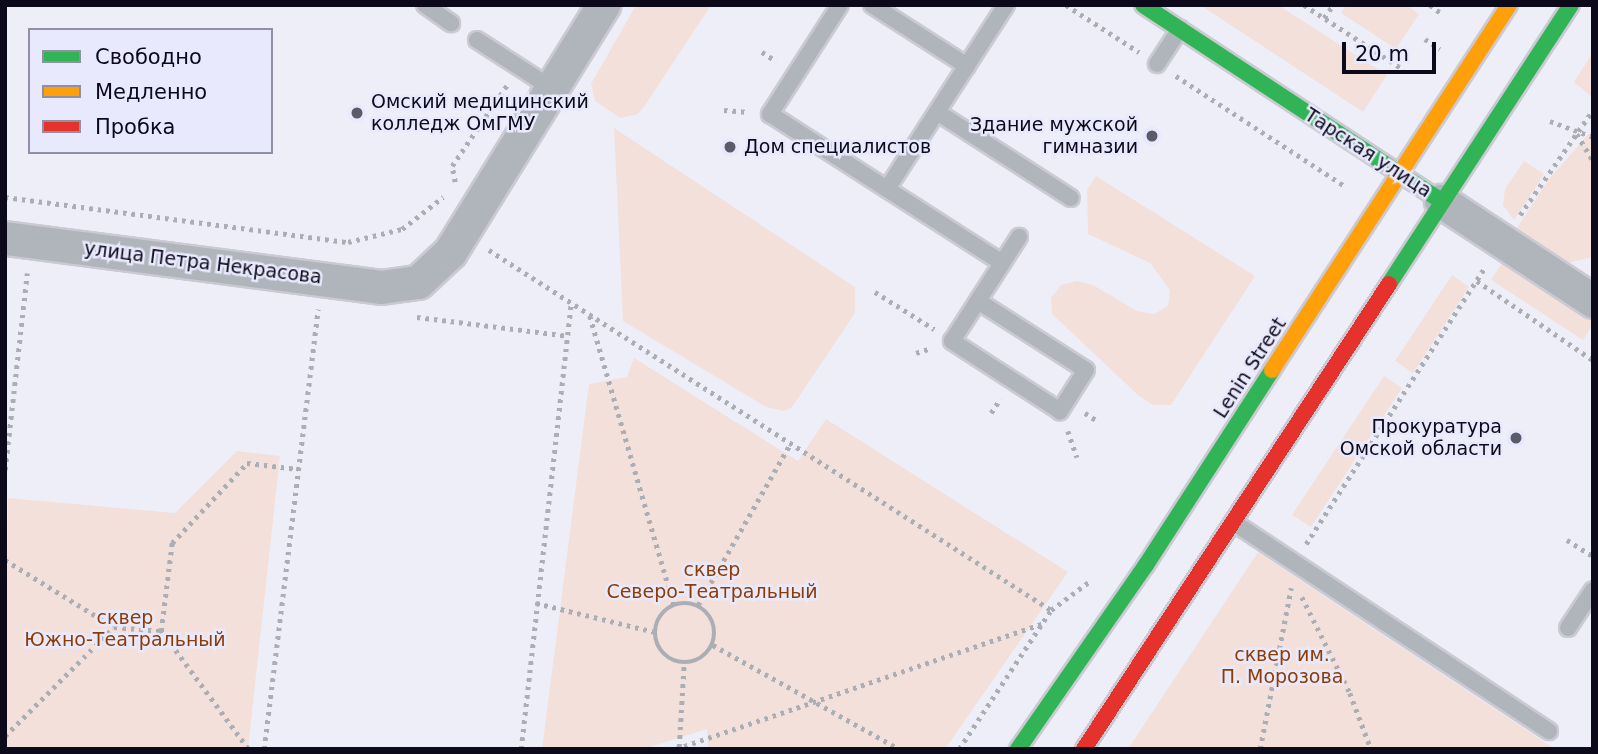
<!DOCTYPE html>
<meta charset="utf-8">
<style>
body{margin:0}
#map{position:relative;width:1598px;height:754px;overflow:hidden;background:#eeeef8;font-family:"DejaVu Sans",sans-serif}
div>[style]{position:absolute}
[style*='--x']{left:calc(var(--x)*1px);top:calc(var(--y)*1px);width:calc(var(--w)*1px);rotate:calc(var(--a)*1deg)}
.green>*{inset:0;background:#f4e0db}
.path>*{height:4.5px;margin-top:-2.25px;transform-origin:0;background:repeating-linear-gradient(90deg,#abaeb5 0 3.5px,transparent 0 8.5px)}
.path>.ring{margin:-2.25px;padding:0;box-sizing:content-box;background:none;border:4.5px solid #abaeb5;border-radius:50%}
.roads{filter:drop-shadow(2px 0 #cbcad4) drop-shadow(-2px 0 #cbcad4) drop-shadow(0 2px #cbcad4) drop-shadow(0 -2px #cbcad4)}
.lane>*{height:16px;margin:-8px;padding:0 8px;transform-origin:8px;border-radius:8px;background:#b0b5bc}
.street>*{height:33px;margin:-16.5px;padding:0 16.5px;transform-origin:16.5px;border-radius:16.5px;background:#b0b5bc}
.fast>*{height:16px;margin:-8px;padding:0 8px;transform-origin:8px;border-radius:8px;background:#30b455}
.slow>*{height:16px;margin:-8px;padding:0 8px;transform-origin:8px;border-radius:8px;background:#ff9f0a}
.jam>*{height:16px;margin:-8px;padding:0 8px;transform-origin:8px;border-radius:8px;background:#e5322d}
.dots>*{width:19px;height:19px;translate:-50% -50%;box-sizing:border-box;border:4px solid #e9e9fd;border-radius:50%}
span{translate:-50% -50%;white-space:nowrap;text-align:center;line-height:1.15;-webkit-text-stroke:5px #e9e9fd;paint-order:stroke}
.poi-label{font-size:19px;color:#0c0a1a}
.left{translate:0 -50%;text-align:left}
.right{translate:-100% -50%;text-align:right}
.street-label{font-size:19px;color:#0c0a1a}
.park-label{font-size:19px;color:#8e3b04}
.frame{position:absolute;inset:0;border:7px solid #0c0a1a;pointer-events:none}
.legend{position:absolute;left:28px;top:28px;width:245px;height:126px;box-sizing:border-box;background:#e9e9fd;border:2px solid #9190a2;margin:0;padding:9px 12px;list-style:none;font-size:21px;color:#0c0a1a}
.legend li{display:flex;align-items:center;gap:14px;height:35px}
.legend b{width:35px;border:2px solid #9190a2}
.scale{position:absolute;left:1342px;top:42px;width:94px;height:32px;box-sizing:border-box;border:4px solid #0c0a1a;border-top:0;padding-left:9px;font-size:21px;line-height:24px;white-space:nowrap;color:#0c0a1a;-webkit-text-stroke:5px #e9e9fd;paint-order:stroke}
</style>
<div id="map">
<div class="green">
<i style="clip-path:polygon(636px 5px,711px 5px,644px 107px,638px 114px,620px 118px,595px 101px,591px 84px)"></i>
<i style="clip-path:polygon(1200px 5px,1278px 5px,1387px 75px,1363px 112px)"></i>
<i style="clip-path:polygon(1346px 5px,1406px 5px,1419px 14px,1396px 49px,1341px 13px)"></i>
<i style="clip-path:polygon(1593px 52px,1593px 98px,1574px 82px)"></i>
<i style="clip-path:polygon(614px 128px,855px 287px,855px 313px,792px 407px,784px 411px,766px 407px,623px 321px)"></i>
<i style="clip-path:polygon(1593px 129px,1593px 257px,1567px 263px,1515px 231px,1549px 179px)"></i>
<i style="clip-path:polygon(1524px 161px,1544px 174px,1514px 220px,1503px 205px,1505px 189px)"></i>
<i style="clip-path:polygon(1096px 176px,1255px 276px,1171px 405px,1153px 405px,1139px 396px,1052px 314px,1051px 298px,1061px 285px,1077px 281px,1093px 285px,1137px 311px,1154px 314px,1168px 306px,1170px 290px,1150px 263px,1088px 234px,1087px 190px)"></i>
<i style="clip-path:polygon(1506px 257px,1593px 314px,1593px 324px,1583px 340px,1491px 280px)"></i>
<i style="clip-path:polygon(1452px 275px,1469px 287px,1413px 373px,1395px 361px)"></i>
<i style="clip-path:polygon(634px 358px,798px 461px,826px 419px,1068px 572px,945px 749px,708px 749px,707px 729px,643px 749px,542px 749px,589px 384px,627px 377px)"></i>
<i style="clip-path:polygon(1384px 376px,1402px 388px,1311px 527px,1292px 515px)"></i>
<i style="clip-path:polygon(237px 451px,280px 456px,248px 749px,5px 749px,8px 498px,175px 513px)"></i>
<i style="clip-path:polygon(1258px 552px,1552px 747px,1554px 749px,1128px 749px)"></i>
</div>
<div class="path">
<i style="--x:1066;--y:5;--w:87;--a:32.8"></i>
<i style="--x:1304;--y:5;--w:119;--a:33"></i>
<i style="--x:1430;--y:5;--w:14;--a:36"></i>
<i style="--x:1324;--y:18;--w:16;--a:-55"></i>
<i style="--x:1425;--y:39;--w:18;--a:34"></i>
<i style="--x:762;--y:52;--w:17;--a:33"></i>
<i style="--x:1176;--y:76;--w:202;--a:33.1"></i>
<i style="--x:724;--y:110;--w:24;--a:5"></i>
<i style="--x:1550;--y:121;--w:46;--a:20.4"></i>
<i style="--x:1577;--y:134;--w:31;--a:59"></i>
<i style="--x:455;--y:182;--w:16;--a:-101"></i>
<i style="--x:452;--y:166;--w:98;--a:-55.8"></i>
<i style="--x:5;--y:197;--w:346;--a:7.5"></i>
<i style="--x:348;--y:242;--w:56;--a:-13.5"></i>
<i style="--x:402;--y:229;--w:52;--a:-38"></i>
<i style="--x:1520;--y:215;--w:128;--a:-55.2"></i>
<i style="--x:489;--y:250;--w:667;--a:32.64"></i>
<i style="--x:1477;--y:281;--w:140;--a:34.3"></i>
<i style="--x:875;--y:292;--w:70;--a:32.1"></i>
<i style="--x:590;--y:316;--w:301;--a:73.8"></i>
<i style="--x:417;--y:317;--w:153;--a:7.1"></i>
<i style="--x:916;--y:353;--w:16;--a:-18"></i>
<i style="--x:991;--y:413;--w:17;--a:-57"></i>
<i style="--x:1085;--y:413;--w:17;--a:33"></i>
<i style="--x:1068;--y:431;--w:28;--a:71"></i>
<i style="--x:5;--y:470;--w:198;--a:-83.6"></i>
<i style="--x:1567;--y:540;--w:31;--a:32"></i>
<i style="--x:1306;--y:544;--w:331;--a:-57.1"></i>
<i style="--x:5;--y:560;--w:128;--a:31.6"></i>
<i style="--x:1302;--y:597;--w:107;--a:63.4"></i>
<i style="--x:1350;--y:693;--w:60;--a:69.4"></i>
<i class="ring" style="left:655px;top:603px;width:55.5px;height:55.5px"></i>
<i style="--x:536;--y:603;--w:122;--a:13.7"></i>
<i style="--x:698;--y:605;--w:183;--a:-60.2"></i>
<i style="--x:713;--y:645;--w:213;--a:29.2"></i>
<i style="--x:5;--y:736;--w:154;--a:-45"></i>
<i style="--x:114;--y:627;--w:47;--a:4.9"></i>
<i style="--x:679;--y:747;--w:84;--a:-86.6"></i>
<i style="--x:248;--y:749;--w:147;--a:-126.4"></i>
<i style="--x:161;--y:631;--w:89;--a:-82.9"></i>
<i style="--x:172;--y:543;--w:110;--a:-46.8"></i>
<i style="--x:247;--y:463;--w:51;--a:6.7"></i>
<i style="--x:264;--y:749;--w:443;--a:-83"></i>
<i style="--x:521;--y:749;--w:450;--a:-83.6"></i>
<i style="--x:676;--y:749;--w:388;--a:-18.9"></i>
<i style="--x:959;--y:749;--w:167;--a:-56.5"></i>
<i style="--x:1051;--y:610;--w:49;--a:-36.6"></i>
<i style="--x:1260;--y:749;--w:164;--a:-79.1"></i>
</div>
<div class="roads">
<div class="lane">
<i style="--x:425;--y:5;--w:32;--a:35"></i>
<i style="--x:840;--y:5;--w:130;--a:122.7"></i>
<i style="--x:770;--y:114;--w:276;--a:32.7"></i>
<i style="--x:872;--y:5;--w:113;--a:32.7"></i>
<i style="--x:477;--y:40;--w:87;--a:32.8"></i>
<i style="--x:1157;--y:64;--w:42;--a:-56.7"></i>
<i style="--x:937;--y:112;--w:159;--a:32.7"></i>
<i style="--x:887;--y:189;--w:219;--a:-57.1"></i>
<i style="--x:978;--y:301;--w:128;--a:32.6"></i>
<i style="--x:1086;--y:370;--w:49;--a:122.4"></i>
<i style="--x:1060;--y:411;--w:129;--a:-147.1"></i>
<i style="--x:952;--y:341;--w:124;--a:-57.2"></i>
<i style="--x:1233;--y:522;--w:379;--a:33.5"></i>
<i style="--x:1568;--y:628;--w:45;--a:-56.7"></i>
</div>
<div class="street">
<i style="--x:1441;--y:201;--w:182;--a:33.3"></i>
<i style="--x:5;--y:238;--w:379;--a:7.4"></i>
<i style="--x:381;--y:287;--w:37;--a:-8"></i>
<i style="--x:418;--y:282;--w:44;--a:-43.2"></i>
<i style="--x:450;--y:252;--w:291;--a:-58.2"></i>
</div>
<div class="fast">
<i style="--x:1143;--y:5;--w:357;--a:33.3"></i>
<i style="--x:1389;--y:284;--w:333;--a:-56.9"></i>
<i style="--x:1018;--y:749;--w:224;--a:-55.2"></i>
<i style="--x:1146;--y:565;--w:232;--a:-57.1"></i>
</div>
<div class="slow">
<i style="--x:1272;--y:370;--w:435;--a:-57"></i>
</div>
<div class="jam">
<i style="--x:1084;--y:749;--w:556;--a:-56.74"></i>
</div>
</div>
<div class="dots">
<i style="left:357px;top:113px;background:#5b5a68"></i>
<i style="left:1152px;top:136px;background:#5b5a68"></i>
<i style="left:730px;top:147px;background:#5b5a68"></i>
<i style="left:1516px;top:438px;background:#5b5a68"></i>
</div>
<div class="poi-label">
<span class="left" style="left:371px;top:113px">Омский медицинский<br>колледж ОмГМУ</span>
<span class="right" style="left:1138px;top:136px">Здание мужской<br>гимназии</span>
<span class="left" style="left:744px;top:147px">Дом специалистов</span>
<span class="right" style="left:1502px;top:438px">Прокуратура<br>Омской области</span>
</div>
<div class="street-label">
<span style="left:1368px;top:153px;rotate:33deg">Тарская улица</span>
<span style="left:203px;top:263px;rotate:7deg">улица Петра Некрасова</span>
<span style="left:1250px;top:368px;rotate:-57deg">Lenin Street</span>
</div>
<div class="park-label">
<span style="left:712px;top:581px">сквер<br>Северо-Театральный</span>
<span style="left:125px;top:629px">сквер<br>Южно-Театральный</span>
<span style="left:1282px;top:666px">сквер им.<br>П. Морозова</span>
</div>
<div class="frame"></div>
<ul class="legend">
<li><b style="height:9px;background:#30b455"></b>Свободно</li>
<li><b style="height:9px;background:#ff9f0a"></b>Медленно</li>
<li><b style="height:9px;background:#e5322d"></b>Пробка</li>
</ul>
<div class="scale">20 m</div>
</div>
